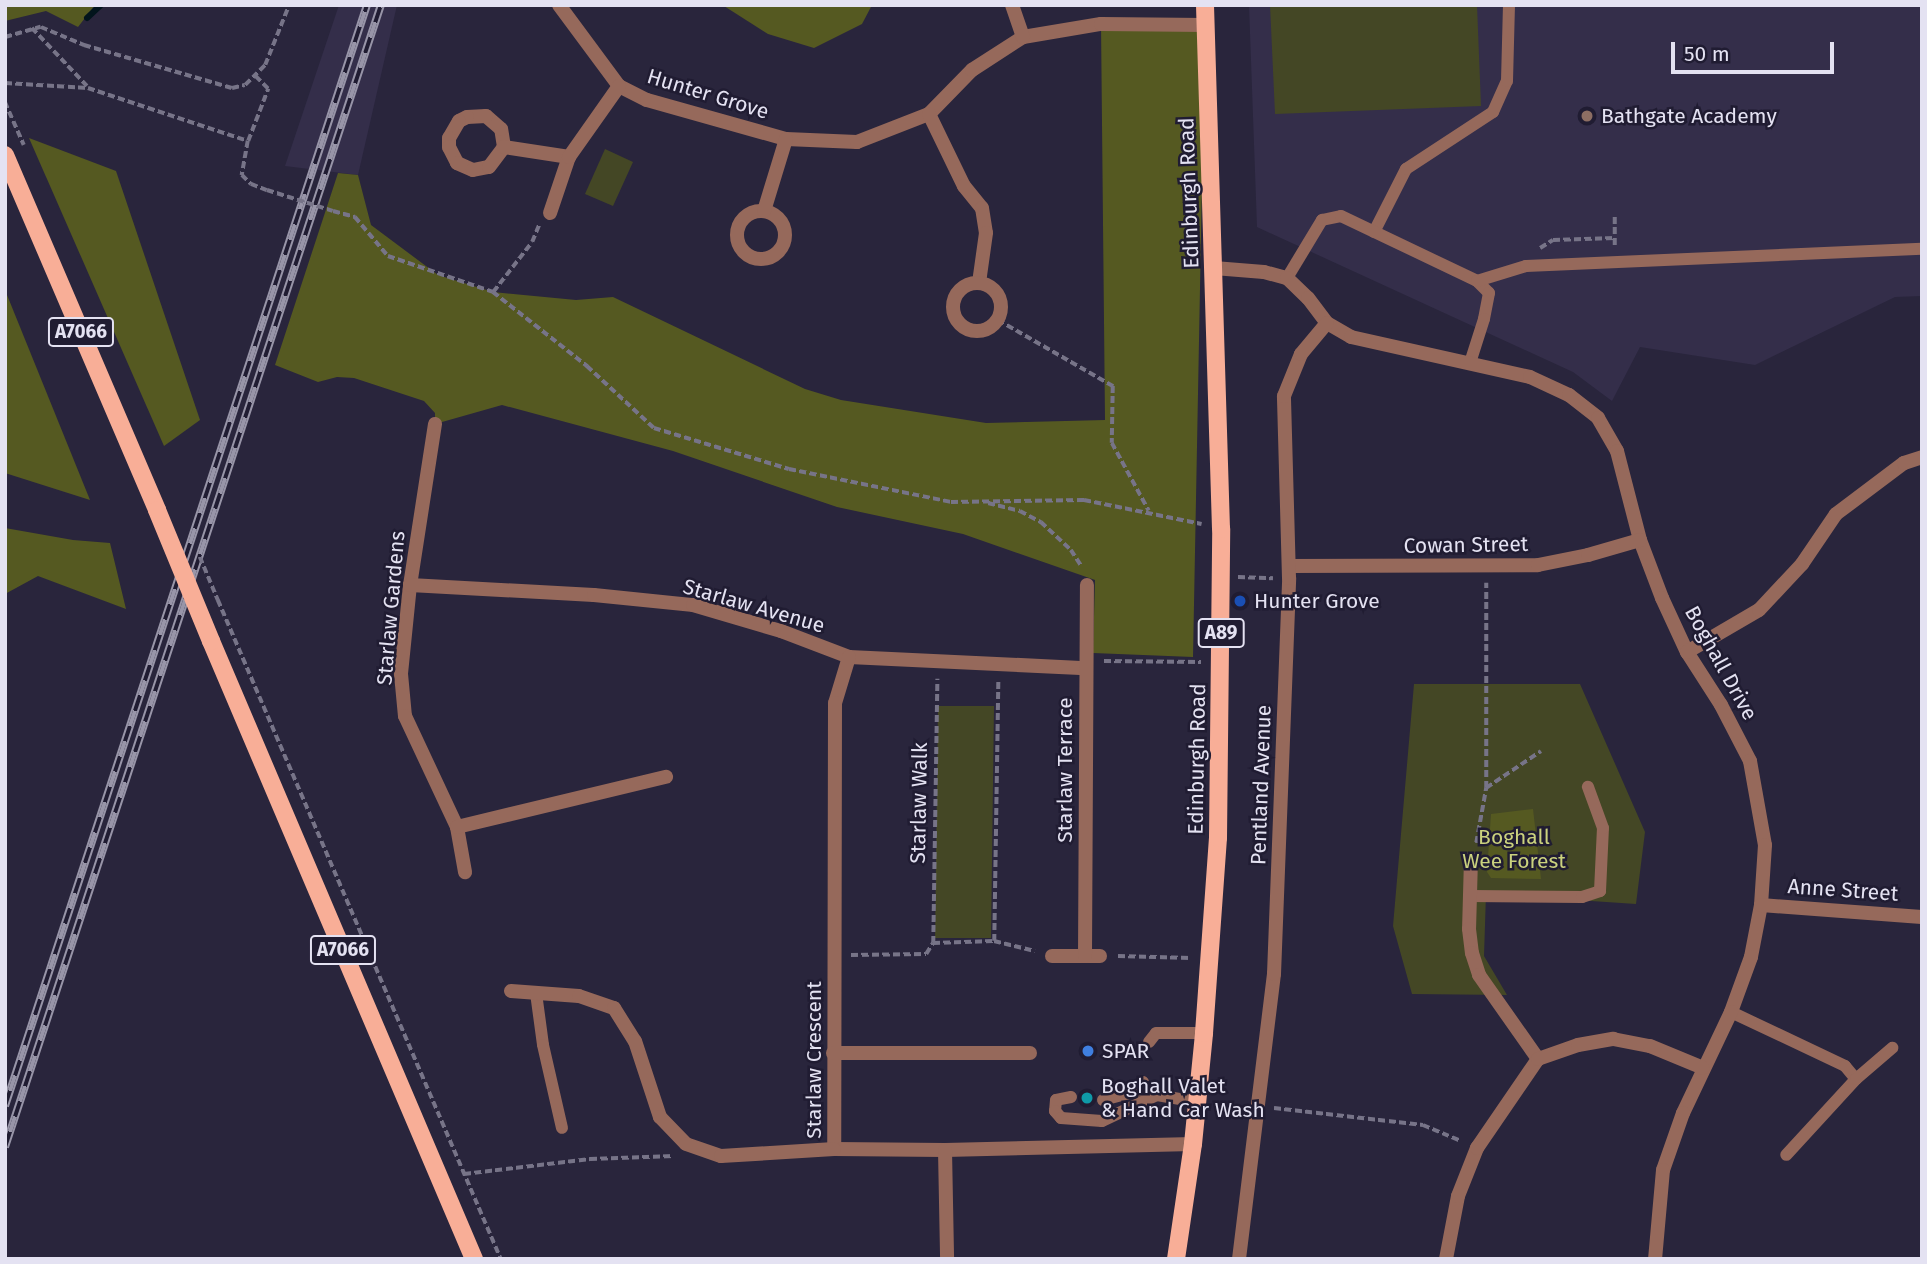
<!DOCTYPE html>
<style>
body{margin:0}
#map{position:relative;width:1927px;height:1264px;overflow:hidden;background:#29253c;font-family:"Fira Sans",sans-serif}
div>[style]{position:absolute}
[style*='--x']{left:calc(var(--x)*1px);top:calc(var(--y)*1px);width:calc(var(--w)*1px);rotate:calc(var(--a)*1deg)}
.built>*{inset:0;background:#342e4a}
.green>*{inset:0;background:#444725}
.forest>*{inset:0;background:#555921}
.stream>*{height:6px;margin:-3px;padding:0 3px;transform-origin:3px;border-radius:3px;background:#02141c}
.path>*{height:3.5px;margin-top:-1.75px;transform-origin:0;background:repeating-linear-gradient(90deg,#777488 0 7px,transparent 0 10.5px)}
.service>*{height:12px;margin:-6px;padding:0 6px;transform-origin:6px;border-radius:6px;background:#96695b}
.minor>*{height:14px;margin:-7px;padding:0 7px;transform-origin:7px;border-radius:7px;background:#96695b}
.minor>.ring{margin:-7px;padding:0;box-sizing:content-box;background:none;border:14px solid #96695b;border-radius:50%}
.primary>*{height:18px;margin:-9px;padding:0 9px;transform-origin:9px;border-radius:9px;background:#f8ae97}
.rail>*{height:8px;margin-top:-4px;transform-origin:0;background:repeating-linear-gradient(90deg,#201c32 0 16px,#9895a8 0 32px);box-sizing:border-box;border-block:2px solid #9895a8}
.path-bridge>*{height:3.5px;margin-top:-1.75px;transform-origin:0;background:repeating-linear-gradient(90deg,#777488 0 7px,transparent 0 10.5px)}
.primary-bridge>*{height:18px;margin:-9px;padding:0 9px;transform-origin:9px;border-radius:9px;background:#f8ae97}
.dots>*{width:19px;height:19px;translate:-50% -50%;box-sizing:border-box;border:4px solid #201c32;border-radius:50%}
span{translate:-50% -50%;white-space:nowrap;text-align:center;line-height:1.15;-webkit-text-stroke:5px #201c32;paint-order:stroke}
.shield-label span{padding:2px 5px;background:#201c32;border:2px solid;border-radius:5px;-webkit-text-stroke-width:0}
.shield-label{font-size:19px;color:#e4e2f2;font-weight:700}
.street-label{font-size:21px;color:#e4e2f2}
.poi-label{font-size:21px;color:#e4e2f2}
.left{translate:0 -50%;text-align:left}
.park-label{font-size:21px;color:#cbd27e}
.frame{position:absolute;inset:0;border:7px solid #e4e2f2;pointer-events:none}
.scale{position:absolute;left:1671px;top:42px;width:163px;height:32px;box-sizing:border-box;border:4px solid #e4e2f2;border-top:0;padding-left:9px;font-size:21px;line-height:24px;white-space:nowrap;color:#e4e2f2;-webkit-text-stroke:5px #201c32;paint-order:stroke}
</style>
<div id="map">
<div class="built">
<i style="clip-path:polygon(339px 5px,397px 5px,358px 175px,285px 166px)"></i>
<i style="clip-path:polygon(1249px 5px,1922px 5px,1922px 296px,1895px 297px,1755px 365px,1640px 347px,1612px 401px,1573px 372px,1257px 227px)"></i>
</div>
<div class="green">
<i style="clip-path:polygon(1270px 5px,1477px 5px,1481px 106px,1275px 114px)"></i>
<i style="clip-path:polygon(605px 149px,633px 162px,613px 206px,585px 194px)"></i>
<i style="clip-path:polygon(1414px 684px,1580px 684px,1645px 832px,1636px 904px,1486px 894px,1484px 956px,1507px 995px,1412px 994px,1393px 926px)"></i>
<i style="clip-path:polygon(938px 706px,994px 706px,991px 938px,935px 938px)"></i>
</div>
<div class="forest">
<i style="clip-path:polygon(5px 5px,95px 5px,78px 27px,46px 11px,5px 21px)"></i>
<i style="clip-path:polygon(872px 5px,862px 24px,814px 48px,768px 34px,724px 6px)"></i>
<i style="clip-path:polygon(1101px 24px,1205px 25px,1193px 657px,1093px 653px,1095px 580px,963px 534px,837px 507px,673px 451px,502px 405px,435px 424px,435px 413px,424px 401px,354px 378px,337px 377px,318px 382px,275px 365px,338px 173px,358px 175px,371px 225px,438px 275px,493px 292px,576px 300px,613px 297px,805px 389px,841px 400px,986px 423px,1105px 420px)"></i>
<i style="clip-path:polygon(29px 138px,116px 171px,200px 420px,164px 446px)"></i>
<i style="clip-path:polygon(5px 290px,90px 500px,5px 473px)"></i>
<i style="clip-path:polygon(5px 528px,73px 540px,110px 543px,126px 609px,38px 576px,5px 594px)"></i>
<i style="clip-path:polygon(1533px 809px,1541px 879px,1491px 878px,1487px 872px,1491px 814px)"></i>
</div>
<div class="stream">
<i style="--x:87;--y:18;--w:19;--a:-43"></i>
</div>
<div class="path">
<i style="--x:32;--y:28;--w:80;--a:46.5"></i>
<i style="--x:5;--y:37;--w:37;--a:-16"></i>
<i style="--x:41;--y:27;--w:47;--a:22.7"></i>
<i style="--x:84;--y:45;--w:154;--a:16.2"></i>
<i style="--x:232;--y:88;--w:13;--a:-13"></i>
<i style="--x:245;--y:85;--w:28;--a:-45"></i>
<i style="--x:265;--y:65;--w:65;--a:-68.2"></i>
<i style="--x:5;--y:83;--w:83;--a:3.4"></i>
<i style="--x:88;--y:88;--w:169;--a:18.3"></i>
<i style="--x:248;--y:141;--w:35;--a:100"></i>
<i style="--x:242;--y:175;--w:13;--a:45"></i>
<i style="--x:251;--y:184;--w:17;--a:21"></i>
<i style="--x:5;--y:102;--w:47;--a:66.2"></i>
<i style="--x:248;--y:141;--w:56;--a:-69"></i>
<i style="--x:268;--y:89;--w:18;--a:-135"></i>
<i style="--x:333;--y:211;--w:23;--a:15"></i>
<i style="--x:355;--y:217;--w:51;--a:49.8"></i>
<i style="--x:388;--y:256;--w:111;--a:18.9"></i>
<i style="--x:493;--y:292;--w:120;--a:38.2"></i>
<i style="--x:587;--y:366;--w:91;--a:42.8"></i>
<i style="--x:654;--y:428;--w:141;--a:16.9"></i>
<i style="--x:789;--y:469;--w:165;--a:11.5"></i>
<i style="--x:951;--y:502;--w:133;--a:-0.9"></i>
<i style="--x:1084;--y:500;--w:120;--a:11.5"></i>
<i style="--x:1615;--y:217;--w:29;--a:90"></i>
<i style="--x:1540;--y:248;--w:15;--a:-32"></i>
<i style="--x:1553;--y:240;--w:62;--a:-1.8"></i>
<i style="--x:493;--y:292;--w:63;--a:-52"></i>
<i style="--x:532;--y:242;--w:18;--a:-68"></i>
<i style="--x:998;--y:320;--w:133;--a:29.9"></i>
<i style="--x:1113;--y:386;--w:57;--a:91"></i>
<i style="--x:1112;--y:443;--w:77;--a:61.4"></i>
<i style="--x:988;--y:503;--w:33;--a:14"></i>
<i style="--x:1020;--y:511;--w:24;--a:28"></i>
<i style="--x:1041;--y:522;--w:41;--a:43"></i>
<i style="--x:1071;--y:550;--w:20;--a:57"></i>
<i style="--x:1238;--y:577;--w:35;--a:2"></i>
<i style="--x:218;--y:600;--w:717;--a:66.76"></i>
<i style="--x:1104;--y:661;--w:97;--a:0.6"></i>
<i style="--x:1486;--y:788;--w:66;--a:-33.9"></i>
<i style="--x:1476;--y:843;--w:56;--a:-79.7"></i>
<i style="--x:1486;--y:788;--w:205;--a:-90"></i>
<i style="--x:994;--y:941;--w:261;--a:-89.1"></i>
<i style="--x:933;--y:943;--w:264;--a:-89.1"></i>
<i style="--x:851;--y:955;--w:75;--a:-0.8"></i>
<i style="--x:926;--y:954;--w:13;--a:-58"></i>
<i style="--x:933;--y:943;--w:61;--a:-1.9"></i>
<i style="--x:994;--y:941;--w:42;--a:13.7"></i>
<i style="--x:1118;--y:956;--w:73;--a:1.6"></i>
<i style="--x:1274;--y:1108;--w:150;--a:6.5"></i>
<i style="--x:1423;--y:1125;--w:41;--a:22.8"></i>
<i style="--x:464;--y:1174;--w:127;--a:-6.8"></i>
<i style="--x:590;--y:1159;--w:84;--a:-2"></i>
</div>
<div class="service">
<i style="--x:1374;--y:232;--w:71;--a:-63.1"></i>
<i style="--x:1406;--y:169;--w:104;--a:-33.2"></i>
<i style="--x:1493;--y:112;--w:34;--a:-66"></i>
<i style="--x:1507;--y:81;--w:76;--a:-88.5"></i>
<i style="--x:1287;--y:278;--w:68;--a:-58.9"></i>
<i style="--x:1322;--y:220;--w:19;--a:-12"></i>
<i style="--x:1341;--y:216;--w:151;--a:25.5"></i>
<i style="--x:1477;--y:281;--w:17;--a:45"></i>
<i style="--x:1489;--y:293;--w:26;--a:101"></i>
<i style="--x:1484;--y:319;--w:46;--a:107.7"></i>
<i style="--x:1477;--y:281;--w:51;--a:-17"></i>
<i style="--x:1526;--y:266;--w:396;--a:-2.5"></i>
<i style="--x:1470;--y:896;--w:112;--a:0.5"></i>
<i style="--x:1582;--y:897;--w:19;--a:-18"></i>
<i style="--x:1600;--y:891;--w:63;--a:-87.3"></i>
<i style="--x:1603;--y:828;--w:44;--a:-110.1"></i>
<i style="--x:536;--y:993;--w:52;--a:82.3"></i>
<i style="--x:543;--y:1045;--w:85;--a:77.1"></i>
<i style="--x:1731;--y:1012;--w:126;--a:25.3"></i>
<i style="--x:1845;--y:1066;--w:17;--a:50"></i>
<i style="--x:1856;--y:1079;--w:103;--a:132.6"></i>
<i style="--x:1149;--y:1042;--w:11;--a:-52"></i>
<i style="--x:1156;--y:1033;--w:48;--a:0"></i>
<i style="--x:1856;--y:1079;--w:48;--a:-40.7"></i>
<i style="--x:1143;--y:1082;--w:7;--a:82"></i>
<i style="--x:1144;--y:1089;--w:14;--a:25"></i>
<i style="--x:1157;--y:1095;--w:41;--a:9.9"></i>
<i style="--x:1071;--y:1097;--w:15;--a:169"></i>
<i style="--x:1056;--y:1100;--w:11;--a:95"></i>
<i style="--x:1055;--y:1111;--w:9;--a:49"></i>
<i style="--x:1061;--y:1118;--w:41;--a:4.2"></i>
<i style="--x:1102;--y:1121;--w:61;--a:-25.3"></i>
<i style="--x:1103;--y:1100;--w:42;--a:-15"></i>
</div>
<div class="minor">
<i style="--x:559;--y:5;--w:101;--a:53.5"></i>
<i style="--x:619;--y:86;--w:31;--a:27"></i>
<i style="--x:647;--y:100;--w:144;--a:15.7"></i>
<i style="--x:786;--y:139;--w:71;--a:2.4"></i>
<i style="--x:857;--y:142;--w:77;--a:-21.3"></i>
<i style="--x:929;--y:114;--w:62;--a:-45.7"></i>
<i style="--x:972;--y:70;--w:61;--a:-32.9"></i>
<i style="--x:1023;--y:37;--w:79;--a:-9.5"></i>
<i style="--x:1101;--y:24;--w:104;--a:0.6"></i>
<i style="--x:1012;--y:5;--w:34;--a:71"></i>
<i style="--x:929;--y:114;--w:80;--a:64.1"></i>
<i style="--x:964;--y:186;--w:28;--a:51"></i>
<i style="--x:982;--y:208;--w:25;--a:81"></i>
<i style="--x:986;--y:233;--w:50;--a:98"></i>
<i style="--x:504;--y:147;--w:18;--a:-99"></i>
<i style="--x:501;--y:129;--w:20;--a:-139"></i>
<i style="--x:486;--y:116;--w:19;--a:177"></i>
<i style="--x:467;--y:117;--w:9;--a:153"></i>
<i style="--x:459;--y:121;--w:20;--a:120"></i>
<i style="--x:449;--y:138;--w:9;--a:90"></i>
<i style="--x:449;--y:147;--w:18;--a:63"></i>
<i style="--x:457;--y:163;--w:17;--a:24"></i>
<i style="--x:473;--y:170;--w:16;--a:-11"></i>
<i style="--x:489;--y:167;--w:25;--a:-53"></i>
<i style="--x:504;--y:147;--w:66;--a:8.7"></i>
<i class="ring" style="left:737px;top:211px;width:34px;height:34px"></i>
<i style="--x:764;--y:211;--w:75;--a:-73"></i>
<i style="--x:550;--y:213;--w:59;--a:-71.3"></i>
<i style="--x:569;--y:157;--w:87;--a:-54.8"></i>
<i style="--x:1214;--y:268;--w:50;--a:4.6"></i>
<i style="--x:1264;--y:272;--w:24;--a:15"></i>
<i style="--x:1287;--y:278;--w:29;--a:44"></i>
<i style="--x:1308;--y:298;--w:31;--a:53"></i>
<i style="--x:1327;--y:323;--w:28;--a:30"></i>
<i style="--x:1351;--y:337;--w:183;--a:12.6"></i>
<i style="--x:1530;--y:377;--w:43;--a:24.8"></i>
<i style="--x:1569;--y:395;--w:37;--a:38"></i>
<i style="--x:1598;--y:418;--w:38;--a:60"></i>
<i style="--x:1617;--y:451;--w:92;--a:75.5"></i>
<i style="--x:1640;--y:540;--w:62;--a:69.2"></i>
<i style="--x:1662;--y:598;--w:60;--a:65.2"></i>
<i style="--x:1687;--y:652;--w:63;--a:57.3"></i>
<i style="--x:1721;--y:705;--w:63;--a:62.6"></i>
<i style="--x:1750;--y:761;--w:85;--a:79.9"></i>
<i style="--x:1765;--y:845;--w:60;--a:93.8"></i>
<i style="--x:1761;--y:905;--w:53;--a:100.9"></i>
<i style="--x:1751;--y:957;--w:59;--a:110"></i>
<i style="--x:1731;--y:1012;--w:112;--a:115.4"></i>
<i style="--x:1683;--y:1113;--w:60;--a:109.3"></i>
<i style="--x:1663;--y:1170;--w:89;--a:95.1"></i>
<i class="ring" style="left:953px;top:283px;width:34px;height:34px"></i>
<i style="--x:435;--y:424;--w:163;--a:98.8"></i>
<i style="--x:410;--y:585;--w:89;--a:95.8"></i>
<i style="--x:401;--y:674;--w:42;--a:84.6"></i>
<i style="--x:405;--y:716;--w:123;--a:64.9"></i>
<i style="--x:457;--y:827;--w:46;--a:79.9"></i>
<i style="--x:1289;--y:566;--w:249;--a:-0.2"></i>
<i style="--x:1538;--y:565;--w:51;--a:-11.3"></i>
<i style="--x:1588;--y:555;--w:54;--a:-16.1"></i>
<i style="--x:410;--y:585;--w:184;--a:3.1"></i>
<i style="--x:594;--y:595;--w:100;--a:5.8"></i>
<i style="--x:693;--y:605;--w:92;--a:16.5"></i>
<i style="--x:781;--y:631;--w:73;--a:20.9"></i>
<i style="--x:849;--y:657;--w:237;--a:2.7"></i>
<i style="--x:1687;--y:652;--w:83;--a:-30.3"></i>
<i style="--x:1759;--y:610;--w:63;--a:-46.9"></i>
<i style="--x:1802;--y:564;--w:60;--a:-55.8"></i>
<i style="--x:1836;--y:514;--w:85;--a:-36.9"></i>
<i style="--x:1904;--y:463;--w:19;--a:-18"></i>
<i style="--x:849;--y:657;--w:48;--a:106.9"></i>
<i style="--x:835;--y:703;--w:446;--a:90.1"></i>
<i style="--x:834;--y:1149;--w:111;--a:0.5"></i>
<i style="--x:945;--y:1150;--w:248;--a:-1.4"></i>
<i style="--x:457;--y:827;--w:215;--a:-13.5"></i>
<i style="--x:1471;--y:859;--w:70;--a:91.6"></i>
<i style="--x:1469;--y:929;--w:24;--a:83"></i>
<i style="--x:1472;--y:953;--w:23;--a:72"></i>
<i style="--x:1479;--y:975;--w:103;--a:54.9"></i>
<i style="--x:1761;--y:905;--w:161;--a:4.3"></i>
<i style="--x:1052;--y:956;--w:48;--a:0"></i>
<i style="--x:1085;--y:956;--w:371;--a:-89.7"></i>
<i style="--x:511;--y:991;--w:68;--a:4.2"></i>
<i style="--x:579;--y:996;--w:37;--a:19"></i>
<i style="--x:614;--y:1008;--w:39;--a:58"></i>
<i style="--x:635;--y:1041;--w:80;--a:71.8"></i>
<i style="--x:660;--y:1117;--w:37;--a:46"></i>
<i style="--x:686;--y:1144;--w:37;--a:19"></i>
<i style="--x:721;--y:1156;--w:113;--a:-3.5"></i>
<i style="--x:833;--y:1053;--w:197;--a:0"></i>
<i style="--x:945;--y:1150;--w:109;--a:88.9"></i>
<i style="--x:1239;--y:1259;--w:287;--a:-83"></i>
<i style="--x:1274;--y:974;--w:396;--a:-87.8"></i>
<i style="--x:1289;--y:578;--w:182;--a:-91.6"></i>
<i style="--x:1284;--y:396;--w:45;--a:-68"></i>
<i style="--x:1301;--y:354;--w:40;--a:-50"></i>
<i style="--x:1446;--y:1259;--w:64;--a:-79.2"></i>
<i style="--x:1458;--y:1196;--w:52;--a:-68.4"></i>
<i style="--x:1477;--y:1148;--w:108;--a:-55.6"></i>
<i style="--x:1538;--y:1059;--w:42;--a:-19.3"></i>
<i style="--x:1578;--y:1045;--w:36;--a:-10"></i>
<i style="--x:1613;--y:1039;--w:38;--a:11"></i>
<i style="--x:1650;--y:1046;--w:57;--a:22.5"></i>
</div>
<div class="primary">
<i style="--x:5;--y:155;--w:386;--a:66.8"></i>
<i style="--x:211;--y:641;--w:672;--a:66.95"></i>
<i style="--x:1176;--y:1259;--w:116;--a:-81.6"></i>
<i style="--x:1193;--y:1144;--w:112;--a:-84.3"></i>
<i style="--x:1204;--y:1033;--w:196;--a:-85.9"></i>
<i style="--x:1218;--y:838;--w:309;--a:-89.4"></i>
<i style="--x:1221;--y:529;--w:524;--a:-91.75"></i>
</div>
<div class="rail">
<i style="--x:5;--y:1106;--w:1159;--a:-71.8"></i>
<i style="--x:5;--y:1147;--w:1202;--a:-71.78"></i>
</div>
<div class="path-bridge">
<i style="--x:267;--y:190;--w:69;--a:17.7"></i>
<i style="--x:200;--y:557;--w:47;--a:67.3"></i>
</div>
<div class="primary-bridge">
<i style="--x:157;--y:510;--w:142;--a:67.6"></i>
</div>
<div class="dots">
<i style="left:1587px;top:116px;background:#8d6e63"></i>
<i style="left:1240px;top:601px;background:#1a4fb4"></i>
<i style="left:1088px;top:1051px;background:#3f7fe0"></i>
<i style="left:1087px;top:1098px;background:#0f9aa8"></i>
</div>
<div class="shield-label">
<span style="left:81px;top:332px">A7066</span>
<span style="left:1221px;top:633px">A89</span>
<span style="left:343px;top:950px">A7066</span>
</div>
<div class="street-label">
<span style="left:708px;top:94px;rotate:17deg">Hunter Grove</span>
<span style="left:1189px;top:193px;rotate:-92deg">Edinburgh Road</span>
<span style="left:1466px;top:545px;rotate:-1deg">Cowan Street</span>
<span style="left:754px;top:606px;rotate:16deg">Starlaw Avenue</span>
<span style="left:391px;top:608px;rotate:-85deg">Starlaw Gardens</span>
<span style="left:1721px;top:663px;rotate:61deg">Boghall Drive</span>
<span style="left:1197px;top:759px;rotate:-89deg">Edinburgh Road</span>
<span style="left:1065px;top:770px;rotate:-90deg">Starlaw Terrace</span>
<span style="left:1261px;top:785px;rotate:-88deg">Pentland Avenue</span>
<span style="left:919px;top:803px;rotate:-89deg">Starlaw Walk</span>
<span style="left:1843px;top:890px;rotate:4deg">Anne Street</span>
<span style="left:814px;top:1060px;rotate:-90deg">Starlaw Crescent</span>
</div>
<div class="poi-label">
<span class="left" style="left:1601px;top:116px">Bathgate Academy</span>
<span class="left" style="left:1254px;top:601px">Hunter Grove</span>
<span class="left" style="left:1102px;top:1051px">SPAR</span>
<span class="left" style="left:1101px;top:1098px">Boghall Valet<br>&amp; Hand Car Wash</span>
</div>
<div class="park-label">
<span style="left:1514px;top:849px">Boghall<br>Wee Forest</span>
</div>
<div class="frame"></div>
<div class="scale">50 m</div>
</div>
